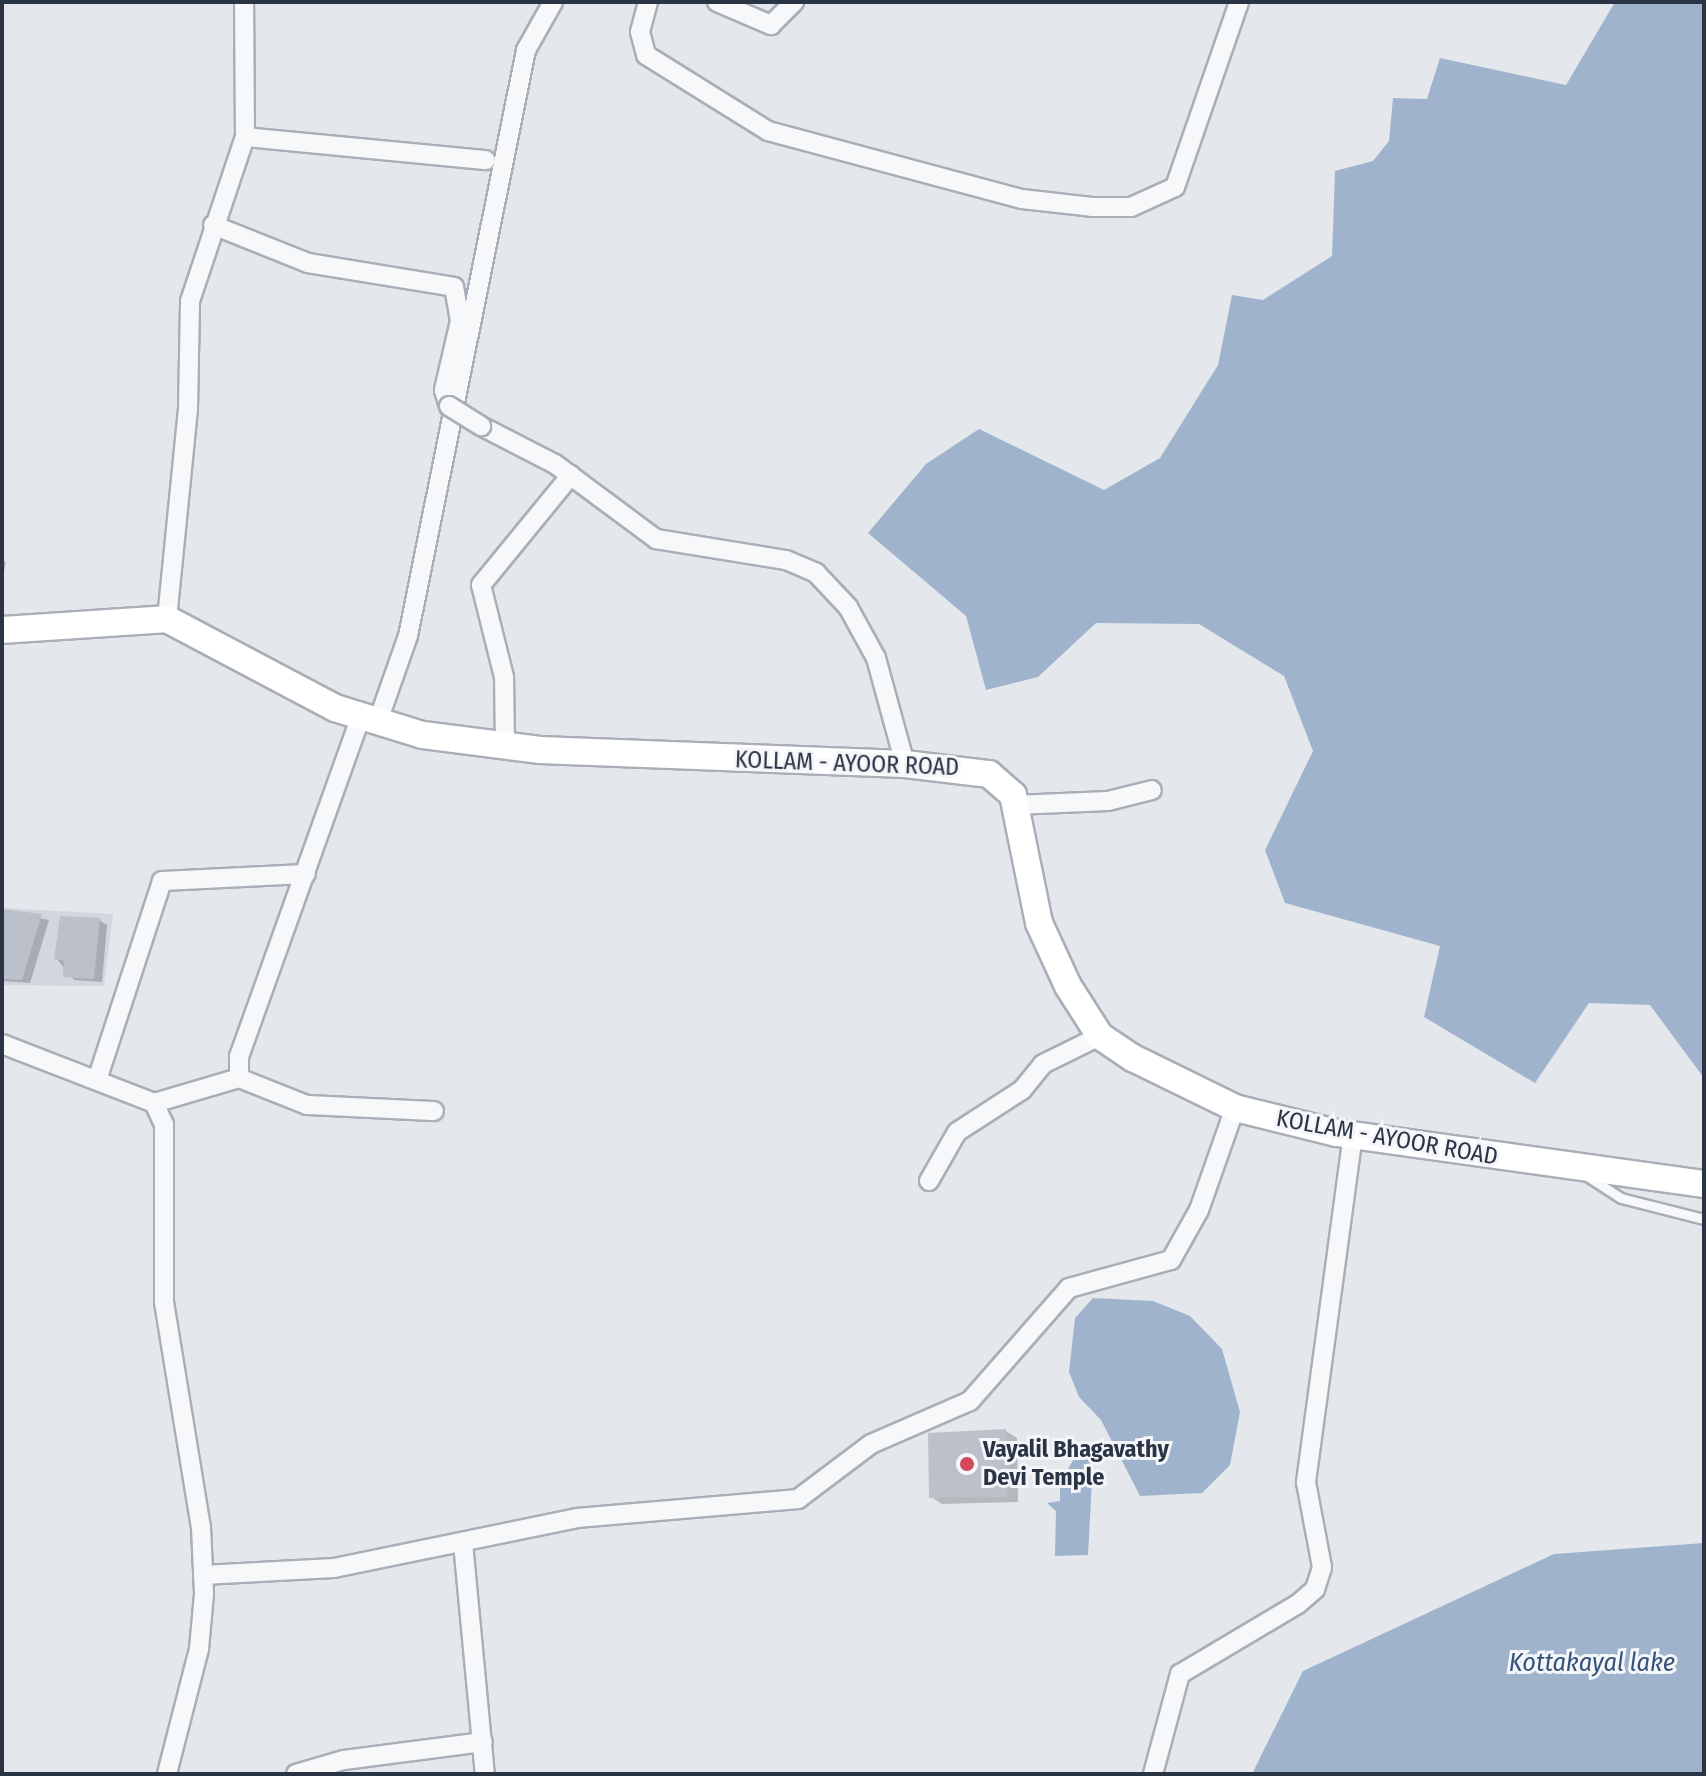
<!DOCTYPE html>
<style>
body{margin:0}
#map{position:relative;width:1706px;height:1776px;overflow:hidden;background:#e4e7ec;font-family:"Fira Sans Condensed",sans-serif}
div>[style]{position:absolute}
[style*='--x']{left:calc(var(--x)*1px);top:calc(var(--y)*1px);width:calc(var(--w)*1px);rotate:calc(var(--a)*1deg)}
.built>*{inset:0;background:#d2d6de}
.water>*{inset:0;background:#9fb4cc}
.shadow>*{inset:0;background:#0003}
.building>*{inset:0;background:#bbc0ca}
.roads{filter:drop-shadow(2px 0 #a9aeb7) drop-shadow(-2px 0 #a9aeb7) drop-shadow(0 2px #a9aeb7) drop-shadow(0 -2px #a9aeb7)}
.lane>*{height:9px;margin:-4.5px;padding:0 4.5px;transform-origin:4.5px;border-radius:4.5px;background:#f7f8fa}
.street>*{height:18px;margin:-9px;padding:0 9px;transform-origin:9px;border-radius:9px;background:#f7f8fa}
.secondary>*{height:26px;margin:-13px;padding:0 13px;transform-origin:13px;border-radius:13px;background:#fff}
.bridges{filter:drop-shadow(2px 0 #a9aeb7) drop-shadow(-2px 0 #a9aeb7) drop-shadow(0 2px #a9aeb7) drop-shadow(0 -2px #a9aeb7)}
.street-bridge>*{height:18px;margin:-9px;padding:0 9px;transform-origin:9px;border-radius:9px;background:#f7f8fa}
.dots>*{width:22px;height:22px;translate:-50% -50%;box-sizing:border-box;border:4px solid #f4f6f9;border-radius:50%}
span{translate:-50% -50%;white-space:nowrap;text-align:center;line-height:1.15;-webkit-text-stroke:6px #f4f6f9;paint-order:stroke}
.street-label{font-size:24px;color:#2b3445}
.poi-label{font-size:24px;color:#2b3445;font-weight:700}
.left{translate:0 -50%;text-align:left}
.water-label{font-size:26px;color:#34527a;font-style:italic}
.frame{position:absolute;inset:0;border:4px solid #2b3445;pointer-events:none}
</style>
<div id="map">
<div class="built">
<i style="clip-path:polygon(2px 908px,113px 914px,104px 986px,2px 985px)"></i>
</div>
<div class="water">
<i style="clip-path:polygon(1615px 2px,1704px 2px,1704px 1078px,1650px 1005px,1589px 1003px,1535px 1083px,1424px 1017px,1440px 946px,1285px 903px,1265px 850px,1313px 751px,1284px 676px,1199px 624px,1096px 623px,1038px 677px,986px 690px,966px 616px,868px 533px,926px 464px,979px 429px,1104px 490px,1160px 458px,1218px 365px,1232px 295px,1263px 300px,1332px 256px,1335px 171px,1373px 161px,1389px 141px,1393px 98px,1427px 99px,1440px 58px,1566px 85px)"></i>
<i style="clip-path:polygon(1093px 1298px,1153px 1301px,1190px 1316px,1222px 1349px,1240px 1412px,1230px 1465px,1202px 1493px,1140px 1496px,1101px 1420px,1079px 1397px,1069px 1372px,1075px 1318px)"></i>
<i style="clip-path:polygon(1094px 1444px,1088px 1555px,1055px 1556px,1056px 1511px,1047px 1503px,1060px 1501px,1060px 1483px,1082px 1445px)"></i>
<i style="clip-path:polygon(1704px 1543px,1704px 1774px,1252px 1774px,1303px 1671px,1554px 1554px)"></i>
</div>
<div class="shadow">
<i style="clip-path:polygon(2px 560px,6px 562px,2px 581px)"></i>
<i style="clip-path:polygon(2px 911px,49px 920px,30px 983px,2px 981px)"></i>
<i style="clip-path:polygon(99px 920px,107px 925px,102px 982px,74px 980px,56px 958px)"></i>
<i style="clip-path:polygon(1006px 1431px,1017px 1438px,1018px 1502px,942px 1504px,931px 1497px)"></i>
</div>
<div class="building">
<i style="clip-path:polygon(2px 909px,42px 914px,22px 980px,2px 979px)"></i>
<i style="clip-path:polygon(60px 916px,100px 918px,94px 979px,63px 977px,64px 961px,54px 959px)"></i>
<i style="clip-path:polygon(1006px 1429px,1007px 1497px,929px 1498px,928px 1433px)"></i>
</div>
<div class="roads">
<div class="lane">
<i style="--x:1587;--y:1176;--w:40;--a:32.9"></i>
<i style="--x:1621;--y:1198;--w:86;--a:14.2"></i>
</div>
<div class="street">
<i style="--x:648;--y:2;--w:31;--a:105"></i>
<i style="--x:640;--y:32;--w:24;--a:75"></i>
<i style="--x:646;--y:55;--w:144;--a:31.9"></i>
<i style="--x:768;--y:131;--w:263;--a:15"></i>
<i style="--x:1022;--y:199;--w:70;--a:6.5"></i>
<i style="--x:1092;--y:207;--w:39;--a:0"></i>
<i style="--x:1131;--y:207;--w:48;--a:-24.4"></i>
<i style="--x:1175;--y:187;--w:196;--a:-70.9"></i>
<i style="--x:717;--y:2;--w:59;--a:23.1"></i>
<i style="--x:771;--y:25;--w:33;--a:-45"></i>
<i style="--x:245;--y:137;--w:242;--a:5.5"></i>
<i style="--x:213;--y:225;--w:102;--a:21.8"></i>
<i style="--x:308;--y:263;--w:148;--a:9.3"></i>
<i style="--x:454;--y:287;--w:35;--a:80"></i>
<i style="--x:460;--y:321;--w:71;--a:103.1"></i>
<i style="--x:444;--y:390;--w:17;--a:73"></i>
<i style="--x:481;--y:426;--w:83;--a:27.2"></i>
<i style="--x:555;--y:464;--w:126;--a:36.6"></i>
<i style="--x:656;--y:539;--w:132;--a:9.2"></i>
<i style="--x:786;--y:560;--w:33;--a:23"></i>
<i style="--x:816;--y:573;--w:47;--a:46.7"></i>
<i style="--x:848;--y:607;--w:58;--a:61.2"></i>
<i style="--x:876;--y:658;--w:110;--a:74.7"></i>
<i style="--x:167;--y:619;--w:212;--a:-84.3"></i>
<i style="--x:188;--y:408;--w:107;--a:-88.9"></i>
<i style="--x:190;--y:301;--w:173;--a:-71.5"></i>
<i style="--x:245;--y:137;--w:135;--a:-90.4"></i>
<i style="--x:361;--y:716;--w:361;--a:109.7"></i>
<i style="--x:239;--y:1056;--w:22;--a:90"></i>
<i style="--x:239;--y:1078;--w:73;--a:21.7"></i>
<i style="--x:307;--y:1105;--w:127;--a:2.7"></i>
<i style="--x:378;--y:721;--w:90;--a:-70.6"></i>
<i style="--x:408;--y:636;--w:598;--a:-78.61"></i>
<i style="--x:526;--y:50;--w:55;--a:-60.6"></i>
<i style="--x:505;--y:745;--w:68;--a:-90.8"></i>
<i style="--x:504;--y:677;--w:95;--a:-104"></i>
<i style="--x:481;--y:585;--w:142;--a:-50.7"></i>
<i style="--x:1015;--y:805;--w:93;--a:-2.5"></i>
<i style="--x:1108;--y:801;--w:45;--a:-14"></i>
<i style="--x:2;--y:1044;--w:163;--a:21.2"></i>
<i style="--x:154;--y:1103;--w:23;--a:65"></i>
<i style="--x:164;--y:1124;--w:178;--a:90"></i>
<i style="--x:164;--y:1302;--w:228;--a:80.7"></i>
<i style="--x:201;--y:1527;--w:67;--a:87.4"></i>
<i style="--x:204;--y:1594;--w:55;--a:95.2"></i>
<i style="--x:199;--y:1649;--w:129;--a:104.4"></i>
<i style="--x:98;--y:1077;--w:206;--a:-71.9"></i>
<i style="--x:162;--y:881;--w:144;--a:-2.8"></i>
<i style="--x:154;--y:1103;--w:89;--a:-16.4"></i>
<i style="--x:929;--y:1181;--w:56;--a:-60.3"></i>
<i style="--x:957;--y:1132;--w:77;--a:-32.9"></i>
<i style="--x:1022;--y:1090;--w:33;--a:-51"></i>
<i style="--x:1043;--y:1064;--w:64;--a:-26.2"></i>
<i style="--x:463;--y:1543;--w:232;--a:84.6"></i>
<i style="--x:203;--y:1575;--w:131;--a:-3.1"></i>
<i style="--x:334;--y:1568;--w:248;--a:-11.6"></i>
<i style="--x:577;--y:1518;--w:222;--a:-4.9"></i>
<i style="--x:798;--y:1499;--w:91;--a:-37"></i>
<i style="--x:871;--y:1444;--w:108;--a:-23.5"></i>
<i style="--x:970;--y:1401;--w:150;--a:-48.8"></i>
<i style="--x:1069;--y:1288;--w:106;--a:-15.4"></i>
<i style="--x:1171;--y:1260;--w:57;--a:-60.8"></i>
<i style="--x:1199;--y:1210;--w:108;--a:-70.6"></i>
<i style="--x:296;--y:1774;--w:50;--a:-16.3"></i>
<i style="--x:344;--y:1760;--w:140;--a:-7.4"></i>
<i style="--x:1153;--y:1774;--w:104;--a:-74.9"></i>
<i style="--x:1180;--y:1674;--w:137;--a:-30.7"></i>
<i style="--x:1298;--y:1604;--w:23;--a:-41"></i>
<i style="--x:1315;--y:1589;--w:23;--a:-72"></i>
<i style="--x:1322;--y:1567;--w:86;--a:-100.7"></i>
<i style="--x:1306;--y:1482;--w:349;--a:-82.3"></i>
</div>
<div class="secondary">
<i style="--x:2;--y:630;--w:165;--a:-3.8"></i>
<i style="--x:167;--y:619;--w:190;--a:27.9"></i>
<i style="--x:335;--y:708;--w:92;--a:17.1"></i>
<i style="--x:423;--y:735;--w:118;--a:7.3"></i>
<i style="--x:540;--y:750;--w:365;--a:2.2"></i>
<i style="--x:905;--y:764;--w:85;--a:6.8"></i>
<i style="--x:989;--y:774;--w:32;--a:41"></i>
<i style="--x:1013;--y:795;--w:131;--a:78.5"></i>
<i style="--x:1039;--y:923;--w:69;--a:65.3"></i>
<i style="--x:1068;--y:986;--w:59;--a:57.4"></i>
<i style="--x:1100;--y:1036;--w:40;--a:34"></i>
<i style="--x:1133;--y:1058;--w:114;--a:26.1"></i>
<i style="--x:1235;--y:1108;--w:105;--a:13.8"></i>
<i style="--x:1337;--y:1133;--w:371;--a:7.9"></i>
</div>
</div>
<div class="bridges">
<div class="street-bridge">
<i style="--x:449;--y:406;--w:38;--a:32"></i>
</div>
</div>
<div class="dots">
<i style="left:967px;top:1464px;background:#d1495b"></i>
</div>
<div class="street-label">
<span style="left:847px;top:764px;rotate:2deg">KOLLAM - AYOOR ROAD</span>
<span style="left:1387px;top:1138px;rotate:10deg">KOLLAM - AYOOR ROAD</span>
</div>
<div class="poi-label">
<span class="left" style="left:983px;top:1464px">Vayalil Bhagavathy<br>Devi Temple</span>
</div>
<div class="water-label">
<span style="left:1592px;top:1663px">Kottakayal lake</span>
</div>
<div class="frame"></div>
</div>
